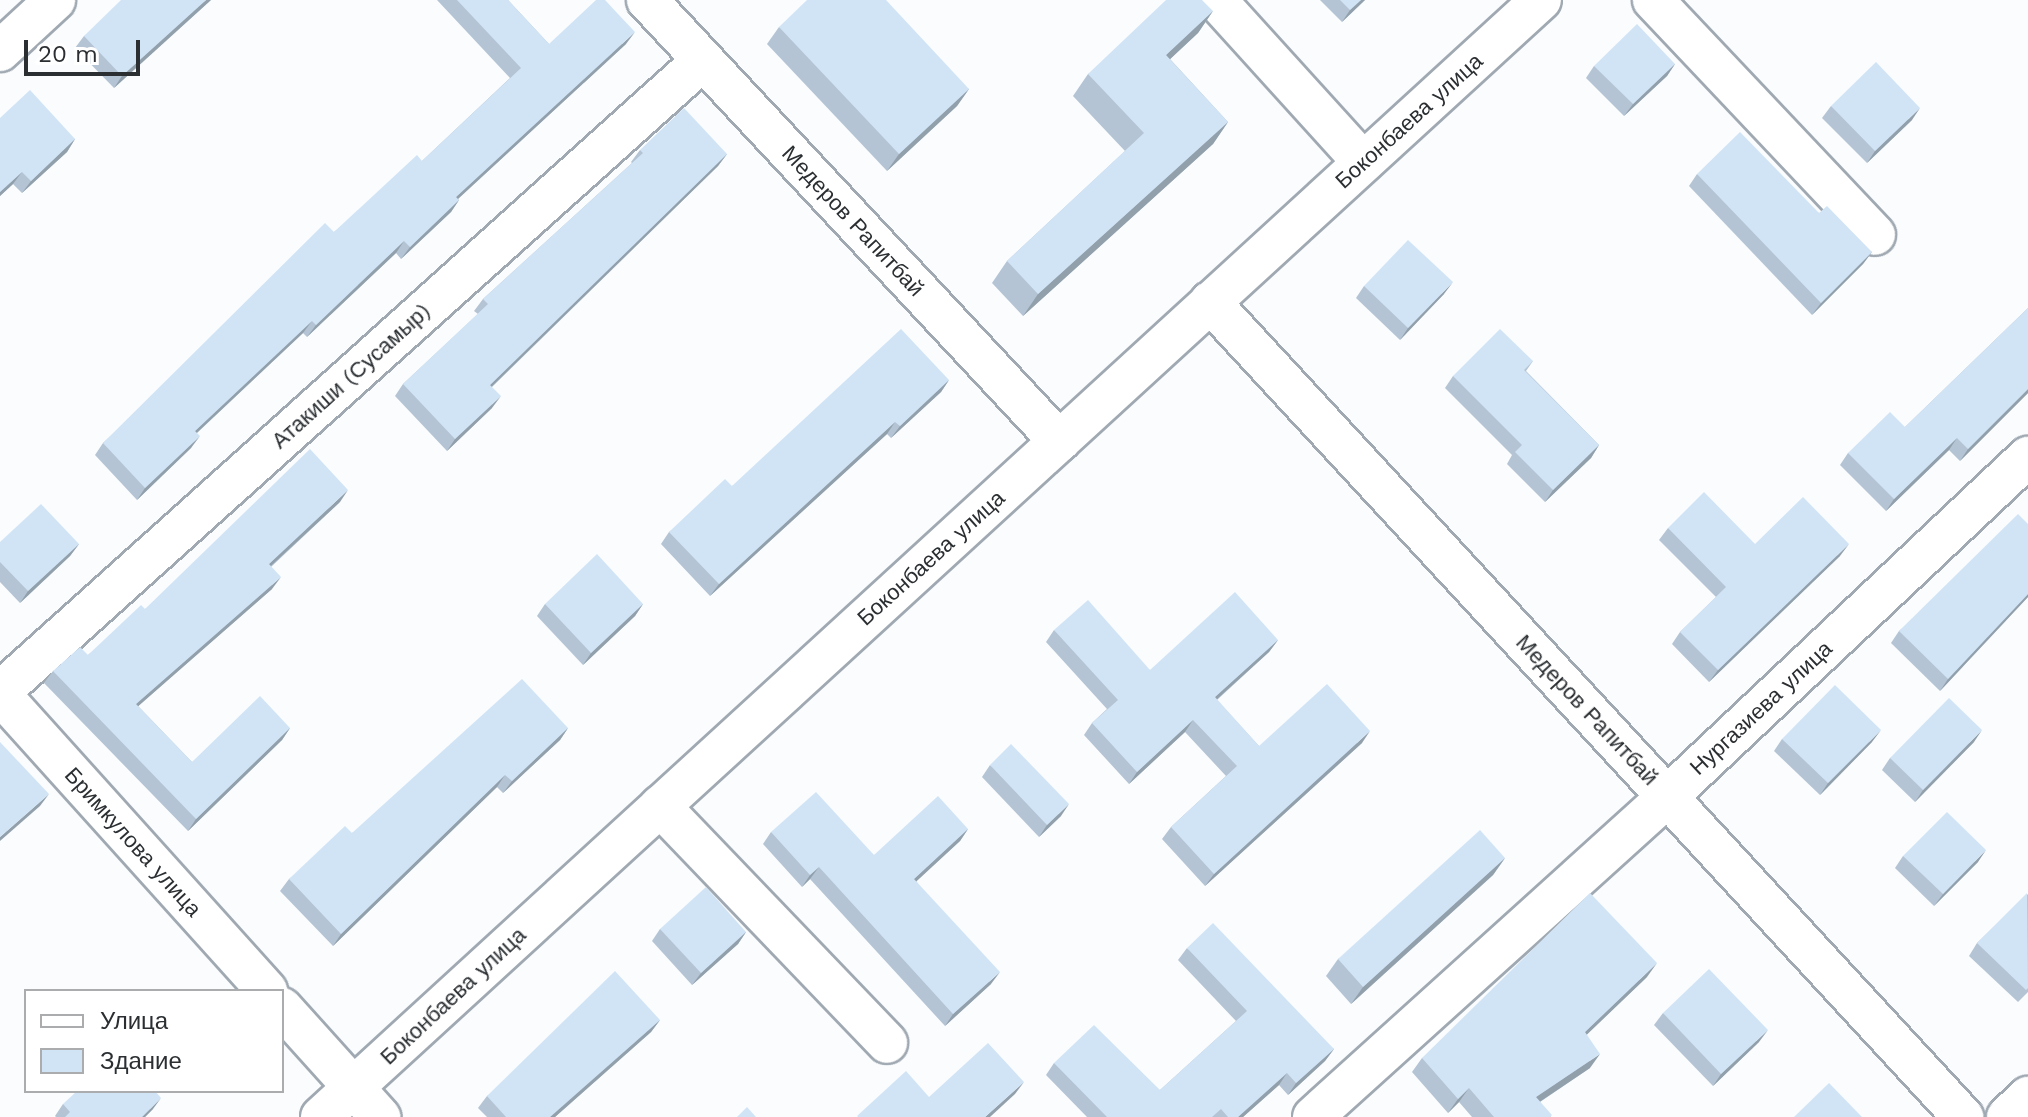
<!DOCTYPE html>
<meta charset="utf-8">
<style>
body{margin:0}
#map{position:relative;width:2028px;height:1117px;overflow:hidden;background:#fafcfe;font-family:"Work Sans",sans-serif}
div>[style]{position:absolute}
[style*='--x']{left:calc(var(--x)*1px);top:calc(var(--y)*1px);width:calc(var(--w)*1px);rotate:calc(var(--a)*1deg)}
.roads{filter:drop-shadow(2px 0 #a0a9b2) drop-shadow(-2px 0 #a0a9b2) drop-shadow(0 2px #a0a9b2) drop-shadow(0 -2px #a0a9b2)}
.minor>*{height:40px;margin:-20px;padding:0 20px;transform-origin:20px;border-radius:20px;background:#fff}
.wall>*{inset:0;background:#b4c4d4}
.shaded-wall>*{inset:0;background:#92a0ac}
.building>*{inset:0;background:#d1e4f6}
span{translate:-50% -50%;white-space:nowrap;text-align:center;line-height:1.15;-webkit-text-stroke:7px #fff;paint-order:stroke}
.street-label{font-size:22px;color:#2b2f32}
.legend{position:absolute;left:24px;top:989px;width:260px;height:104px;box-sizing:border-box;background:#fff;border:2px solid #aaacad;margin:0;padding:10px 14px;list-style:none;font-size:24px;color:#2b2f32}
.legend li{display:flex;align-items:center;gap:16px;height:40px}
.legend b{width:40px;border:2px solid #aaacad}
.scale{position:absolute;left:24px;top:40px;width:116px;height:36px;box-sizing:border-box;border:4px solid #2b2f32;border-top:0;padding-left:10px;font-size:24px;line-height:28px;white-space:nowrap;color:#2b2f32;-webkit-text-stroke:6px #fff;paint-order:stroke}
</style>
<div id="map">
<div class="roads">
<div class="minor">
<i style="--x:647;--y:0;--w:604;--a:46.95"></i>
<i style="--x:1216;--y:0;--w:219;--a:47.8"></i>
<i style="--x:1653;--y:0;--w:323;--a:46.6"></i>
<i style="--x:0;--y:51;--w:75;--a:-42.8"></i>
<i style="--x:1210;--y:302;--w:1110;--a:47.26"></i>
<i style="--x:0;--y:692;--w:944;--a:-41.95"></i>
<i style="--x:0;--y:694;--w:399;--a:48"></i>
<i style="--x:660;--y:806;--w:328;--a:46.2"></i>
<i style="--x:282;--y:1008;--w:147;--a:48"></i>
<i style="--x:321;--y:1117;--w:1654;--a:-42.48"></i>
<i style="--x:1313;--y:1117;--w:477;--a:-42.1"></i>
<i style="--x:1667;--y:797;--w:496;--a:-43.3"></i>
<i style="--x:2007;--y:1117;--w:29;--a:-44"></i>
</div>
</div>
<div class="wall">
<i style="clip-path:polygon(211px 0,114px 88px,75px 48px,84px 36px)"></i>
<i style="clip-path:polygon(437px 0,508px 0,549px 44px,626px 44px,458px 199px,459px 200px,451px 212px,401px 259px,396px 253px,307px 337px,303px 333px,197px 433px,191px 448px,137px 500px,95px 455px,103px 443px,334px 232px,422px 161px,510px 78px)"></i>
<i style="clip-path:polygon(1320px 0,1365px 0,1342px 22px)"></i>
<i style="clip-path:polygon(1213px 11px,1198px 33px,1170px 59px,1228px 122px,1213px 144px,1023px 316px,992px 283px,1007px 261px,1125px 151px,1073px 96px,1088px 74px)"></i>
<i style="clip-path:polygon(779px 27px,969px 89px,957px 106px,887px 171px,767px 44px)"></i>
<i style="clip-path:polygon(1675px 64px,1667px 76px,1624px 116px,1586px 78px,1594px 66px)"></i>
<i style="clip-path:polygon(1831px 106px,1912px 120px,1867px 163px,1822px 118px)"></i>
<i style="clip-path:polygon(0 118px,75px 139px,67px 152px,22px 193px,13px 184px,0 196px)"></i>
<i style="clip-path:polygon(640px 150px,727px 154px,718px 166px,492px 387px,492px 408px,447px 451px,395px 396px,403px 384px,478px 314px,474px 311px,483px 299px,632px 163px,631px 162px)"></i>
<i style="clip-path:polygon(1697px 174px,1819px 213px,1872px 252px,1863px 264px,1812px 315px,1689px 186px)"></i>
<i style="clip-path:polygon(1364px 286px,1444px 294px,1400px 340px,1356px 298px)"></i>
<i style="clip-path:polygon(2028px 308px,2028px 393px,1960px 461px,1949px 450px,1886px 511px,1840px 465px,1848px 453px,1905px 427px)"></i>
<i style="clip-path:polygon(1533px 361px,1526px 371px,1599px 445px,1591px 458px,1545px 502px,1507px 464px,1512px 455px,1445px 388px,1453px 376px)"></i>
<i style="clip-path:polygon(949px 380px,941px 392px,891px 438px,887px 434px,710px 596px,661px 544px,669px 532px,732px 486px)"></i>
<i style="clip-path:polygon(340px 502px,271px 567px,272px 589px,138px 706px,192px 762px,290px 728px,282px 740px,188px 831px,44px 683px,53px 671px,88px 655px,145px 609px)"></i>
<i style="clip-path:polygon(2028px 524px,2028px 597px,1940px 691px,1891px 643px,1899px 631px)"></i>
<i style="clip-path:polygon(1668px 528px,1755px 544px,1840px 556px,1709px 682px,1672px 644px,1680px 632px,1716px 597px,1659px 540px)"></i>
<i style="clip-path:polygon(0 542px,79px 544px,70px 556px,20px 603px,0 582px)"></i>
<i style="clip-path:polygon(545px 604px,643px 604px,635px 616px,583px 665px,537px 616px)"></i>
<i style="clip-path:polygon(1054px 630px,1150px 670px,1278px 640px,1269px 652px,1217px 700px,1259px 746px,1362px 743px,1205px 886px,1162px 839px,1171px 827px,1226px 776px,1185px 732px,1129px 784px,1084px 735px,1092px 723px,1107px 709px,1046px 642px)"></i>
<i style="clip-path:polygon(568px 728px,560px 740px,503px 793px,497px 787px,333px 946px,280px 891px,289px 879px,352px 833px)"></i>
<i style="clip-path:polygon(1782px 739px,1872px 742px,1820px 795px,1774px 751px)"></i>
<i style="clip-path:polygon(1974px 742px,1915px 802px,1882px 770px,1890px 758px)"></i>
<i style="clip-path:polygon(990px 765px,1061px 816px,1039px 837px,982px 777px)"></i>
<i style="clip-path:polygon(968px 829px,960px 841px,916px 881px,991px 984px,945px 1026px,810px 879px,802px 887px,763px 844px,771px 832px,874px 855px)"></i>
<i style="clip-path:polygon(1903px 856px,1978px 862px,1934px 906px,1895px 868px)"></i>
<i style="clip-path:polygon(1505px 858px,1493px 875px,1351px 1004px,1326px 976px,1338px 959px)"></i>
<i style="clip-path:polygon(2028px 894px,2028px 992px,2018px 1002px,1969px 956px,1977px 943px)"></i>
<i style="clip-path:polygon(660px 929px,746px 932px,738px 944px,692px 985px,652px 941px)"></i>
<i style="clip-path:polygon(1187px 948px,1334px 1049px,1325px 1061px,1288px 1095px,1279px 1085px,1243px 1117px,1087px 1117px,1046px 1075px,1054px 1063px,1160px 1090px,1236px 1021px,1178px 960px)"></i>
<i style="clip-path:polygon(1647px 977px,1587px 1034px,1590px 1068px,1540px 1102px,1551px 1117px,1472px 1117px,1459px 1102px,1448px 1113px,1412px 1072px,1422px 1058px)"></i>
<i style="clip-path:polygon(1663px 1013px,1759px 1042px,1713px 1086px,1654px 1025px)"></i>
<i style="clip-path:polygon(660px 1020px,651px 1032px,555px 1117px,487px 1117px,478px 1108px,487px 1096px)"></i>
<i style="clip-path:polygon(63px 1104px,153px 1109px,145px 1117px,56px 1117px,55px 1116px)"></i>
</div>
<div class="shaded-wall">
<i style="clip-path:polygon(206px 0,211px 0,114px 88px,122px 76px)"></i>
<i style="clip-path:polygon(1361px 0,1365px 0,1342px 22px,1350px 10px)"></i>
<i style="clip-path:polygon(1213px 11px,1198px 33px,1151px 77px,1166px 55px)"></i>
<i style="clip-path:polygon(635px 32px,626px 44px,447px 209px,456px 197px)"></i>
<i style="clip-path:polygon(1675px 64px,1667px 76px,1624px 116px,1633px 104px)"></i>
<i style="clip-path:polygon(969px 89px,957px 106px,887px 171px,899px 154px)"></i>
<i style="clip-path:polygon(1920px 108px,1912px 120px,1867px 163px,1875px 151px)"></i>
<i style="clip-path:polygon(1228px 122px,1213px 144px,1023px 316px,1038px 294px)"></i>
<i style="clip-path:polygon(75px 139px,67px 152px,22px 193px,31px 181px)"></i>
<i style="clip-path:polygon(727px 154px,718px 166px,481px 397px,490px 385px)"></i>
<i style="clip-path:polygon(22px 172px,13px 184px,0 196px,0 192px)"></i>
<i style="clip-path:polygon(459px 200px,451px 212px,401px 259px,410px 247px)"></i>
<i style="clip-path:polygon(404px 241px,396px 253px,307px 337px,316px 325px)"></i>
<i style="clip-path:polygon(1872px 252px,1863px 264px,1812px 315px,1821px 303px)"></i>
<i style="clip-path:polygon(1453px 282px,1444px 294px,1400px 340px,1408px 328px)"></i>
<i style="clip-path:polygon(312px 321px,303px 333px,186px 443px,195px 431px)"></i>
<i style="clip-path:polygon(949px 380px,941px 392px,891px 438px,900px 426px)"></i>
<i style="clip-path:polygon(2028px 389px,2028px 393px,1960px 461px,1968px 449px)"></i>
<i style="clip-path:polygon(501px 396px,492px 408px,447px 451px,455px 439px)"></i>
<i style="clip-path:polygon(895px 422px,887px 434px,710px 596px,719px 584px)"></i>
<i style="clip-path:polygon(200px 436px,191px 448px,137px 500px,145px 488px)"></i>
<i style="clip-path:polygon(1957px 438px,1949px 450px,1886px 511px,1894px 499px)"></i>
<i style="clip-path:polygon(1599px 445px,1591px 458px,1545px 502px,1553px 490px)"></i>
<i style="clip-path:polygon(348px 490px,340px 502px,260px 576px,269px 564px)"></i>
<i style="clip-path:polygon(79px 544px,70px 556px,20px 603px,28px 591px)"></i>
<i style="clip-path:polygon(1849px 544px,1840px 556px,1709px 682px,1718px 670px)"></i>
<i style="clip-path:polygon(281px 577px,272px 589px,127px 716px,136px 704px)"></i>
<i style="clip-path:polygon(2028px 594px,2028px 597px,1940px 691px,1948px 679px)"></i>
<i style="clip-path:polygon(643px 604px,635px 616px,583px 665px,591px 653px)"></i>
<i style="clip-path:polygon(1278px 640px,1269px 652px,1206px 709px,1215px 697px)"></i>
<i style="clip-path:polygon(1193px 720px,1185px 732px,1129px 784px,1137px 772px)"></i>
<i style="clip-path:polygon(290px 728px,282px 740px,188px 831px,196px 819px)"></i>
<i style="clip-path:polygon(568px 728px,560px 740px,503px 793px,512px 781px)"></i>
<i style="clip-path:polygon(1881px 730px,1872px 742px,1820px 795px,1828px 783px)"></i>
<i style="clip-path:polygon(1982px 730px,1974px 742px,1915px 802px,1923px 790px)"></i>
<i style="clip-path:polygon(1370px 731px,1362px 743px,1205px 886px,1214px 874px)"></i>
<i style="clip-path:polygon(505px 775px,497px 787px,333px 946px,341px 934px)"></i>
<i style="clip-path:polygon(49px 794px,40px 806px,0 841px,0 837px)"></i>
<i style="clip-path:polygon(1069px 804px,1061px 816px,1039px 837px,1047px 825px)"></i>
<i style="clip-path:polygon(968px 829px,960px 841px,906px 891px,914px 879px)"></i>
<i style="clip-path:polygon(1986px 850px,1978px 862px,1934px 906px,1943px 894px)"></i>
<i style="clip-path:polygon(1505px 858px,1493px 875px,1351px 1004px,1363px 987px)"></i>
<i style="clip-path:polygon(819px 867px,810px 879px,802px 887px,810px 875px)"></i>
<i style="clip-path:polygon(746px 932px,738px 944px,692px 985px,701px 973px)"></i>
<i style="clip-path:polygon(1657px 963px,1647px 977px,1575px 1046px,1585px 1032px)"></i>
<i style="clip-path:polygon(1000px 972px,991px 984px,945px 1026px,953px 1014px)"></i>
<i style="clip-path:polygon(660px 1020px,651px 1032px,555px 1117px,550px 1117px)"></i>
<i style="clip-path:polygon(1768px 1030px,1759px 1042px,1713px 1086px,1721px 1074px)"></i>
<i style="clip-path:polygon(1334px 1049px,1325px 1061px,1288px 1095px,1296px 1083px)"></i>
<i style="clip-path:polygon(1600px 1054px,1590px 1068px,1526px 1111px,1536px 1097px)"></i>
<i style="clip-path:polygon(1287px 1073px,1279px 1085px,1243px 1117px,1238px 1117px)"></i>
<i style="clip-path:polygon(1024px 1082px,1015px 1094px,990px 1117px,985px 1117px)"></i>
<i style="clip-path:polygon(1469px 1088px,1459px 1102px,1448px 1113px,1458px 1099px)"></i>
<i style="clip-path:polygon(161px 1098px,153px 1109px,145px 1117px,142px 1117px)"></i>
</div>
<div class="building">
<i style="clip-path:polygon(121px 0,206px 0,122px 76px,84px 36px)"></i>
<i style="clip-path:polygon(457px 0,508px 0,549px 44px,596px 0,605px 0,635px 32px,456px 197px,459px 200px,410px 247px,404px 241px,316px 325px,312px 321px,195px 431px,200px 436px,145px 488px,103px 443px,325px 223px,334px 232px,417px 155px,422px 161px,521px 68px)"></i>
<i style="clip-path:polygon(807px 0,886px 0,969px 89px,899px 154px,779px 27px)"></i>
<i style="clip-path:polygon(1166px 0,1202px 0,1213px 11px,1166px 55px,1228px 122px,1038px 294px,1007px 261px,1144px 133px,1088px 74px)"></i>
<i style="clip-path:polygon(1340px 0,1361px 0,1350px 10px)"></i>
<i style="clip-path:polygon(1637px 24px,1675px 64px,1633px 104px,1594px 66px)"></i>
<i style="clip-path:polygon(1876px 62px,1920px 108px,1875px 151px,1831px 106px)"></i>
<i style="clip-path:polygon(30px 90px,75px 139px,31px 181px,22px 172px,0 192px,0 118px)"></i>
<i style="clip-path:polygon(684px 108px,727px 154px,490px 385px,501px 396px,455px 439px,403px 384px,488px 304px,483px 299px,643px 153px,640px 150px)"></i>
<i style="clip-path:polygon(1740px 132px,1819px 213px,1827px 206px,1872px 252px,1821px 303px,1697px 174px)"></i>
<i style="clip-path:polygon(1408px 240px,1453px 282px,1408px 328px,1364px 286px)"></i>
<i style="clip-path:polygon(2028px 308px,2028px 389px,1968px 449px,1957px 438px,1894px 499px,1848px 453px,1890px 412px,1905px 427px)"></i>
<i style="clip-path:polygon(901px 329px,949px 380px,900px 426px,895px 422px,719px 584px,669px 532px,725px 479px,732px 486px)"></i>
<i style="clip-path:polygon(1500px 329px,1533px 361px,1524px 370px,1599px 445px,1553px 490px,1515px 452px,1522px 445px,1453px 376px)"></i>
<i style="clip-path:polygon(310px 449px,348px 490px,269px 564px,281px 577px,136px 704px,192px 762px,260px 696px,290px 728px,196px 819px,53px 671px,80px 647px,88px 655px,141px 605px,145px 609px)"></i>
<i style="clip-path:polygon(1704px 492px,1755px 544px,1803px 497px,1849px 544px,1718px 670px,1680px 632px,1726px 587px,1668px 528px)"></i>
<i style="clip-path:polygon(41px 504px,79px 544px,28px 591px,0 562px,0 542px)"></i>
<i style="clip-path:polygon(2018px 514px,2028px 524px,2028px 594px,1948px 679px,1899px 631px)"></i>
<i style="clip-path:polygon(597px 554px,643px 604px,591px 653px,545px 604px)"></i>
<i style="clip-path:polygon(1235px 592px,1278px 640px,1215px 697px,1259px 746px,1327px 684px,1370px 731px,1214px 874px,1171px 827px,1237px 766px,1193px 720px,1137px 772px,1092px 723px,1118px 700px,1054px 630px,1088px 600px,1150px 670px)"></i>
<i style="clip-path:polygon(522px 679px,568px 728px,512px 781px,505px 775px,341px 934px,289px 879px,345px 826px,352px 833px)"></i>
<i style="clip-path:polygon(1835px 685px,1881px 730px,1828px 783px,1782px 739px)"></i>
<i style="clip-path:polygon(1949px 698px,1982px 730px,1923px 790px,1890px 758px)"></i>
<i style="clip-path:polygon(0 742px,49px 794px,0 837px)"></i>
<i style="clip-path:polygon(1011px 744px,1069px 804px,1047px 825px,990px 765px)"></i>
<i style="clip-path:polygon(816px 792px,874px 855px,938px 796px,968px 829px,914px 879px,1000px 972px,953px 1014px,819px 867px,810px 875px,771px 832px)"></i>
<i style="clip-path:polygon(1947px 812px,1986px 850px,1943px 894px,1903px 856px)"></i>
<i style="clip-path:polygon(1480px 830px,1505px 858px,1363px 987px,1338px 959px)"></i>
<i style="clip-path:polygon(706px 887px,746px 932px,701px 973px,660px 929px)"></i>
<i style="clip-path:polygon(1590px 893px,1657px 963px,1585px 1032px,1600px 1054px,1536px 1097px,1552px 1115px,1550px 1117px,1494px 1117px,1469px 1088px,1458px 1099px,1422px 1058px)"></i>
<i style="clip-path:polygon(2027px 893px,2028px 988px,2026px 990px,1977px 943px)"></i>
<i style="clip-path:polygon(1213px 923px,1334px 1049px,1296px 1083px,1287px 1073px,1238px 1117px,1228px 1117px,1221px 1109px,1212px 1117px,1107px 1117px,1054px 1063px,1094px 1025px,1160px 1090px,1247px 1011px,1187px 948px)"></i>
<i style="clip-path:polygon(1709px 969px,1768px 1030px,1721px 1074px,1663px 1013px)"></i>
<i style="clip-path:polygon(615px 971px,660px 1020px,550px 1117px,506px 1117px,487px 1096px)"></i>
<i style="clip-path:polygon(988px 1043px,1024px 1082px,985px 1117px,858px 1117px,857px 1116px,906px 1071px,929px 1097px)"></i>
<i style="clip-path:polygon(1829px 1083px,1862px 1117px,1794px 1117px)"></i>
<i style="clip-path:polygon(77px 1091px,155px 1091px,161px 1098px,142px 1117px,65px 1117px,70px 1112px,63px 1104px)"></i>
<i style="clip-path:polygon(747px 1107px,756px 1117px,737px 1117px)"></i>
</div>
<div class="street-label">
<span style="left:1409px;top:121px;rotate:-42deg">Боконбаева улица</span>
<span style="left:853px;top:221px;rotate:47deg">Медеров Рапитбай</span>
<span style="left:351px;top:376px;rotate:-42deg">Атакиши (Сусамыр)</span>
<span style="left:931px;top:558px;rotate:-42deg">Боконбаева улица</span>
<span style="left:1761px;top:708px;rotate:-43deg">Нургазиева улица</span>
<span style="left:1587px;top:710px;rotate:47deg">Медеров Рапитбай</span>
<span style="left:133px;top:842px;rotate:48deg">Бримкулова улица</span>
<span style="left:453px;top:996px;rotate:-43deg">Боконбаева улица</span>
</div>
<ul class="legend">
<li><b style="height:10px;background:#fff"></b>Улица</li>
<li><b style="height:22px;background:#d1e4f6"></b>Здание</li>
</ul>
<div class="scale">20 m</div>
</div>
